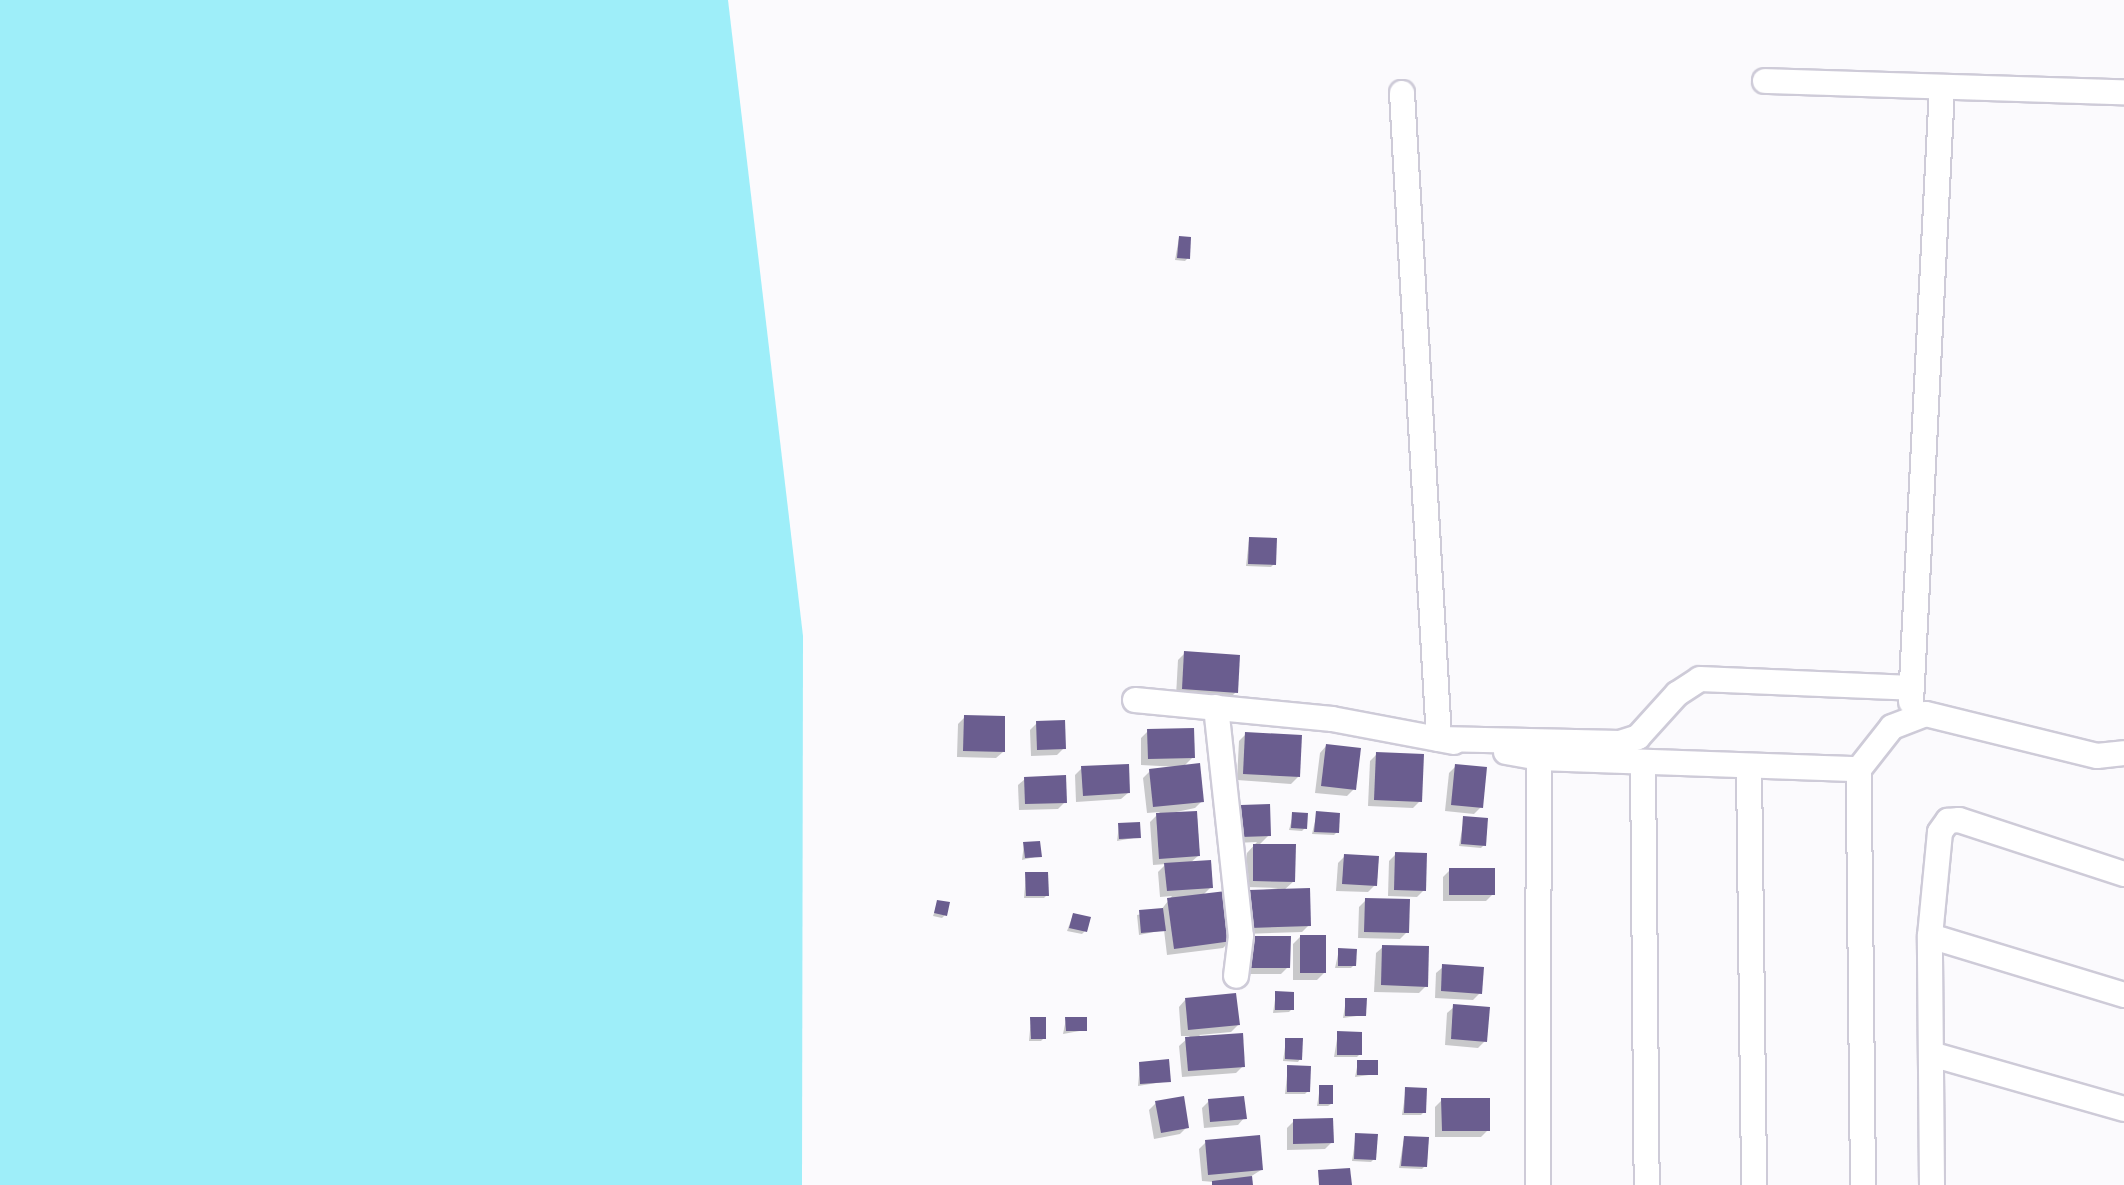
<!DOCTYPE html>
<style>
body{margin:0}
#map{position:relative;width:2124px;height:1185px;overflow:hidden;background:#fbfafd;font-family:"Public Sans",sans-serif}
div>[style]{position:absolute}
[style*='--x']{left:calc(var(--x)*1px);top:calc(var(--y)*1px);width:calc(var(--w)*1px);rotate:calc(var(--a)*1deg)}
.water>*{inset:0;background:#9eeef9}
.shadow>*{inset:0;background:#0003}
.building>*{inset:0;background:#6a5d8f}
.roads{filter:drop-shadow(2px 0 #cecbd8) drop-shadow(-2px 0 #cecbd8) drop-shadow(0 2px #cecbd8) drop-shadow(0 -2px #cecbd8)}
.minor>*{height:24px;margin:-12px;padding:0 12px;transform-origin:12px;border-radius:12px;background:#fff}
span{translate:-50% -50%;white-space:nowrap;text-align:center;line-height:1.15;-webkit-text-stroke:6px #fbfafd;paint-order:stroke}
</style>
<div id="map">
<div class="water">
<i style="clip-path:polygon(0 0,728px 0,803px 636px,802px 1185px,0 1185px)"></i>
</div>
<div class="shadow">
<i style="clip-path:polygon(1179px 238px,1188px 258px,1185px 261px,1175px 260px)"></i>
<i style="clip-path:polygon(1249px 540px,1274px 564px,1271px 567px,1246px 566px)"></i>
<i style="clip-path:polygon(1185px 653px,1236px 692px,1229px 699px,1176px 696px,1178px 660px)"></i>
<i style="clip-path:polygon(965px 717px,1003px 752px,996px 758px,957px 757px,958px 724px)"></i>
<i style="clip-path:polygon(1037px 723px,1064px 748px,1057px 755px,1031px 756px,1030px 730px)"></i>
<i style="clip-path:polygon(1148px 731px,1193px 757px,1183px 767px,1202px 801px,1195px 808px,1162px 815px,1198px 856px,1190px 863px,1211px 887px,1202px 896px,1230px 941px,1223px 948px,1167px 955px,1164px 930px,1139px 935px,1137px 915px,1161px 910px,1172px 896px,1160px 897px,1158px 872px,1166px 864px,1153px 865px,1150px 822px,1160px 812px,1147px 813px,1143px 778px,1150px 771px,1179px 767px,1141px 765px,1141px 738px)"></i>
<i style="clip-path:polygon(1246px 734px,1298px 777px,1291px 784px,1237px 780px,1239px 741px)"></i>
<i style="clip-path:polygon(1326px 746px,1354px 789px,1347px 796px,1315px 793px,1320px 753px)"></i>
<i style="clip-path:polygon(1377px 754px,1420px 801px,1413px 808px,1368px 806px,1370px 761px)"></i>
<i style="clip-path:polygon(1456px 766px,1481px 807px,1474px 814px,1445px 811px,1449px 773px)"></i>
<i style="clip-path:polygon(1082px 768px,1128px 793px,1121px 799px,1076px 802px,1075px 775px)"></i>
<i style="clip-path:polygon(1025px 779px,1065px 802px,1058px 809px,1019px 810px,1018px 785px)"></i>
<i style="clip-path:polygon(1241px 807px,1269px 835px,1258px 846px,1294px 881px,1283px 891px,1309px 925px,1302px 932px,1244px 934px,1243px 899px,1250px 892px,1278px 888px,1247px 887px,1247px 853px,1257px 842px,1235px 843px,1234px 814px)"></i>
<i style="clip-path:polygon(1317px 813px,1337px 832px,1334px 835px,1312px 834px)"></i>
<i style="clip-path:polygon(1293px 815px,1305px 828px,1302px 831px,1289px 830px)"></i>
<i style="clip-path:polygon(1464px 818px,1484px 845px,1481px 848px,1459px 846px)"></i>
<i style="clip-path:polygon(1119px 825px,1139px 837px,1117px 841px)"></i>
<i style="clip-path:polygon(1024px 844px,1039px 856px,1022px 860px)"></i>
<i style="clip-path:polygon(1396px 854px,1424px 890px,1417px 897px,1388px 896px,1389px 861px)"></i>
<i style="clip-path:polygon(1345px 856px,1375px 885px,1368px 892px,1336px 891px,1338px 863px)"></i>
<i style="clip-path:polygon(1450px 870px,1493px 894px,1486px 901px,1443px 901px,1443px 877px)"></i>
<i style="clip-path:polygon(1026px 874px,1047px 895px,1044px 898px,1024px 898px)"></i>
<i style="clip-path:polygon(1366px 900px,1407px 932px,1400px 939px,1358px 938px,1359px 907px)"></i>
<i style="clip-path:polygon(938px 902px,945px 915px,942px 918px,933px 916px)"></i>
<i style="clip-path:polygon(1073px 915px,1085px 931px,1082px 934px,1067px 931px)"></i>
<i style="clip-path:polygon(1300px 937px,1324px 973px,1317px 980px,1293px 980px,1293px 944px)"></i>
<i style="clip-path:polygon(1250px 938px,1288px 967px,1281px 974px,1243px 974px)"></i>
<i style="clip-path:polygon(1383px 947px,1426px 986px,1419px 993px,1374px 992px,1376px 953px)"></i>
<i style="clip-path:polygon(1339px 950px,1354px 965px,1351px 968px,1335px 968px)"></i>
<i style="clip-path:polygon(1443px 967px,1480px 993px,1473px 1000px,1435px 998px,1436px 973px)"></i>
<i style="clip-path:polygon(1276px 993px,1292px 1009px,1289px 1012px,1273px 1013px)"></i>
<i style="clip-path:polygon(1185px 1000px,1238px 1025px,1231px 1032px,1199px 1035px,1243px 1066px,1236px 1073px,1182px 1077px,1179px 1046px,1190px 1036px,1181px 1036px,1179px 1007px)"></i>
<i style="clip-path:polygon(1346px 1000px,1364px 1015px,1343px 1018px)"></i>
<i style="clip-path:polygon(1454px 1007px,1485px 1041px,1478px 1048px,1445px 1045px,1447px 1013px)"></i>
<i style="clip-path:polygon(1031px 1019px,1044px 1038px,1041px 1041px,1029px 1041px)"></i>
<i style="clip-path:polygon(1066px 1019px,1085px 1030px,1063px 1034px)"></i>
<i style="clip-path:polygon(1338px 1033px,1360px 1054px,1357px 1057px,1334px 1057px)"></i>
<i style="clip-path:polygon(1286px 1040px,1300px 1059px,1298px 1062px,1283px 1061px)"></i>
<i style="clip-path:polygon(1358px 1062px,1376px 1074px,1355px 1077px)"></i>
<i style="clip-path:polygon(1140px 1064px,1169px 1081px,1138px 1086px)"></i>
<i style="clip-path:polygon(1288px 1067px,1308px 1091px,1305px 1094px,1285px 1094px)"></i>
<i style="clip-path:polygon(1320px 1087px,1331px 1104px,1328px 1106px,1317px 1106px)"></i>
<i style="clip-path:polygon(1406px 1089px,1424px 1112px,1421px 1115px,1402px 1115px)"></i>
<i style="clip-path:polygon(1442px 1100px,1488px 1130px,1481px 1137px,1435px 1137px,1435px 1107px)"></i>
<i style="clip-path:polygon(1209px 1101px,1244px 1118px,1238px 1125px,1204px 1128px,1202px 1108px)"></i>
<i style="clip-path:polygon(1156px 1103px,1187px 1127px,1180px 1134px,1154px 1139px,1149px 1110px)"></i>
<i style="clip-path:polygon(1294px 1121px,1332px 1142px,1325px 1149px,1287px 1150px,1287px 1128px)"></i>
<i style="clip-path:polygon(1356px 1135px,1374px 1159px,1371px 1162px,1352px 1161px)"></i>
<i style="clip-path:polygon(1404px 1138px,1425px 1166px,1422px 1169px,1399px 1168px)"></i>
<i style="clip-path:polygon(1206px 1142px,1261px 1170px,1250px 1177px,1251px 1185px,1202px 1181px,1199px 1149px)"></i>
</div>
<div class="building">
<i style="clip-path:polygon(1179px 236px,1191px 237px,1190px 259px,1177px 258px)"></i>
<i style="clip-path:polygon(1249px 537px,1277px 538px,1276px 565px,1248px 564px)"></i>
<i style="clip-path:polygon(1184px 651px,1240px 655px,1238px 693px,1182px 689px)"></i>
<i style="clip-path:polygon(964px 715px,1005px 716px,1005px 752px,963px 751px)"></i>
<i style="clip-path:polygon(1065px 720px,1066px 749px,1037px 750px,1036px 721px)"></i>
<i style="clip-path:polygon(1194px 728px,1195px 758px,1148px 759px,1147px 729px)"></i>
<i style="clip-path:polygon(1245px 732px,1302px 735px,1300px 777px,1243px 774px)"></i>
<i style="clip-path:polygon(1326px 744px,1361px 748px,1356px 790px,1321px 786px)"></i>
<i style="clip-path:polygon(1376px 752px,1424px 754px,1422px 802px,1374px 800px)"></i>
<i style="clip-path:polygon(1200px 763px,1204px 802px,1153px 807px,1149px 769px)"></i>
<i style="clip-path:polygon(1129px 764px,1130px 793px,1083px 796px,1081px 766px)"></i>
<i style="clip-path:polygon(1455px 764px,1487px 767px,1483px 808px,1451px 805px)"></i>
<i style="clip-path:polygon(1066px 775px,1067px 803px,1025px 804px,1024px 777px)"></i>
<i style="clip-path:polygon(1270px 804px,1271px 836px,1241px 837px,1241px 805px)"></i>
<i style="clip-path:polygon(1197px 811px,1200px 856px,1159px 859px,1156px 813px)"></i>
<i style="clip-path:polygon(1316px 811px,1340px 813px,1339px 833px,1314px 832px)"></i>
<i style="clip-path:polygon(1292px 812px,1308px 813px,1307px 829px,1291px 828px)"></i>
<i style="clip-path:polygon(1463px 816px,1488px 818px,1486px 846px,1461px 844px)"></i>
<i style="clip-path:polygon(1140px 822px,1141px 838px,1119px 839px,1118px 823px)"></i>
<i style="clip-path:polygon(1040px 841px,1042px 857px,1025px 858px,1023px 842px)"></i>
<i style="clip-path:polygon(1253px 844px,1296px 844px,1295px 882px,1253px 881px)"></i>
<i style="clip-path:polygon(1395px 852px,1427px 853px,1426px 891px,1394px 890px)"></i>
<i style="clip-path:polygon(1344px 854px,1379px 856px,1377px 886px,1342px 884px)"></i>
<i style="clip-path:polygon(1211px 860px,1213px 888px,1167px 891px,1164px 863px)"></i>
<i style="clip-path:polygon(1449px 868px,1495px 868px,1495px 895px,1449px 895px)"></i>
<i style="clip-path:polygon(1025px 872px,1048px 872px,1049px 896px,1026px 896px)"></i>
<i style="clip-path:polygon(1310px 888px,1311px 926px,1250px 928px,1249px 890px)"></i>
<i style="clip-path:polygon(1226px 891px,1232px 941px,1174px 949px,1167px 898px)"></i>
<i style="clip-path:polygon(1365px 898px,1410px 899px,1409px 933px,1364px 932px)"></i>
<i style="clip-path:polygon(937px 900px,950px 902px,947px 916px,934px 913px)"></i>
<i style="clip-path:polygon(1163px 908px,1166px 931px,1141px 933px,1139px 910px)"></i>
<i style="clip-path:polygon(1073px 913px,1091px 917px,1087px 932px,1069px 928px)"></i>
<i style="clip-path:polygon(1300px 935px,1326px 935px,1326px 973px,1300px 973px)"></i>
<i style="clip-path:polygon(1250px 936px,1291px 936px,1290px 968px,1249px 968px)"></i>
<i style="clip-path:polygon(1382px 945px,1429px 946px,1428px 987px,1381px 985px)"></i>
<i style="clip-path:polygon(1338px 948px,1357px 949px,1356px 966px,1338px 966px)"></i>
<i style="clip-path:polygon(1442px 964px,1484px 967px,1482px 994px,1441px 991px)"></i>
<i style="clip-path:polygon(1275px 991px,1294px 992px,1294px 1010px,1275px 1010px)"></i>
<i style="clip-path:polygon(1236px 993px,1240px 1025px,1188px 1030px,1185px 998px)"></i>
<i style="clip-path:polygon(1345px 998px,1367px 998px,1366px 1016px,1345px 1016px)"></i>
<i style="clip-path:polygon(1453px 1004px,1490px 1007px,1487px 1042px,1451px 1039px)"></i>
<i style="clip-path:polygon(1030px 1017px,1046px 1017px,1046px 1039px,1031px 1039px)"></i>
<i style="clip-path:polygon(1065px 1017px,1087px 1017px,1087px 1031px,1066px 1031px)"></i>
<i style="clip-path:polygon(1337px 1031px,1362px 1032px,1362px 1055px,1337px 1055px)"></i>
<i style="clip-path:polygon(1243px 1033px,1245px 1067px,1188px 1071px,1185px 1037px)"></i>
<i style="clip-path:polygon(1285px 1038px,1303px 1038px,1302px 1060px,1285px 1059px)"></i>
<i style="clip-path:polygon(1169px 1059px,1171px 1082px,1140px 1084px,1139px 1062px)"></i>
<i style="clip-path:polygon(1357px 1060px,1378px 1060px,1378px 1075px,1357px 1075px)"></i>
<i style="clip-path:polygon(1287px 1065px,1311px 1066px,1310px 1092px,1287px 1092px)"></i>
<i style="clip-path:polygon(1319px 1085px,1333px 1085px,1333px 1104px,1319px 1104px)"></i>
<i style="clip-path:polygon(1405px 1087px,1427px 1088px,1426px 1113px,1404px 1113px)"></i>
<i style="clip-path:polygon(1184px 1096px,1189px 1128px,1161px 1133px,1155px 1101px)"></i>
<i style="clip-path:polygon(1244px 1096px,1247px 1119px,1210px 1122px,1208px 1099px)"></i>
<i style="clip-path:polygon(1441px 1098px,1490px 1098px,1490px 1131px,1442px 1131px)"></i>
<i style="clip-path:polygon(1333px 1118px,1334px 1143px,1293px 1144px,1293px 1119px)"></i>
<i style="clip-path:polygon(1355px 1133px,1378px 1134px,1376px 1160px,1354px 1159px)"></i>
<i style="clip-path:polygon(1260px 1135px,1263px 1170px,1208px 1175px,1205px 1140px)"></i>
<i style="clip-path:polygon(1404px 1136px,1429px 1137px,1427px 1167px,1401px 1166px)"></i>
<i style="clip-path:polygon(1350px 1168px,1352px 1185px,1319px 1185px,1318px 1170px)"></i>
<i style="clip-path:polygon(1252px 1176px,1253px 1185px,1212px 1185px,1212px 1181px)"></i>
</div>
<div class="roads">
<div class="minor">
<i style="--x:1765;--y:81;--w:359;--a:1.8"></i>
<i style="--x:1402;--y:93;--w:647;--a:86.72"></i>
<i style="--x:1439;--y:739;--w:181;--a:1.3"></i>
<i style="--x:1620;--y:743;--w:19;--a:-18"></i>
<i style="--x:1638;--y:737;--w:58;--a:-47.8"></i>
<i style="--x:1677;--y:694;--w:27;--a:-33"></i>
<i style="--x:1700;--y:679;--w:212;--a:2.4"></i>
<i style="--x:1135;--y:700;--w:198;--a:5.5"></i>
<i style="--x:1332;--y:719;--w:124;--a:10.7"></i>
<i style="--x:1911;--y:702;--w:616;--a:-87.11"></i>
<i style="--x:1216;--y:707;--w:230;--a:83.8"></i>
<i style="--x:1241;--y:936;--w:40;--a:97.1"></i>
<i style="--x:1506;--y:752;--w:34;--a:10"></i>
<i style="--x:1539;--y:758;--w:320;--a:2"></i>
<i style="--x:1643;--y:762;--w:423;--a:89.5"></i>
<i style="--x:1749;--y:767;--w:418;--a:89.3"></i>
<i style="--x:1930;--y:936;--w:203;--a:16.9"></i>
<i style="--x:1931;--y:1054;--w:201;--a:15.9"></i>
<i style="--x:1538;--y:1185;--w:427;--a:-89.9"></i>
<i style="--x:1863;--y:1185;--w:416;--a:-90.6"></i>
<i style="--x:1859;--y:769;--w:53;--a:-51.8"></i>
<i style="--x:1892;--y:727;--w:36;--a:-21"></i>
<i style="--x:1926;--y:714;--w:176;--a:13.8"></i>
<i style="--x:2097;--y:756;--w:27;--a:-6"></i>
<i style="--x:1932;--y:1185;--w:249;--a:-90.5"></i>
<i style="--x:1930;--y:936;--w:104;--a:-84.5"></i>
<i style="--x:1940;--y:832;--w:14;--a:-54"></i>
<i style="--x:1948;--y:821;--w:11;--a:-5"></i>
<i style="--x:1959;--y:820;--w:174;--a:18.1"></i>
</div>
</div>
</div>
